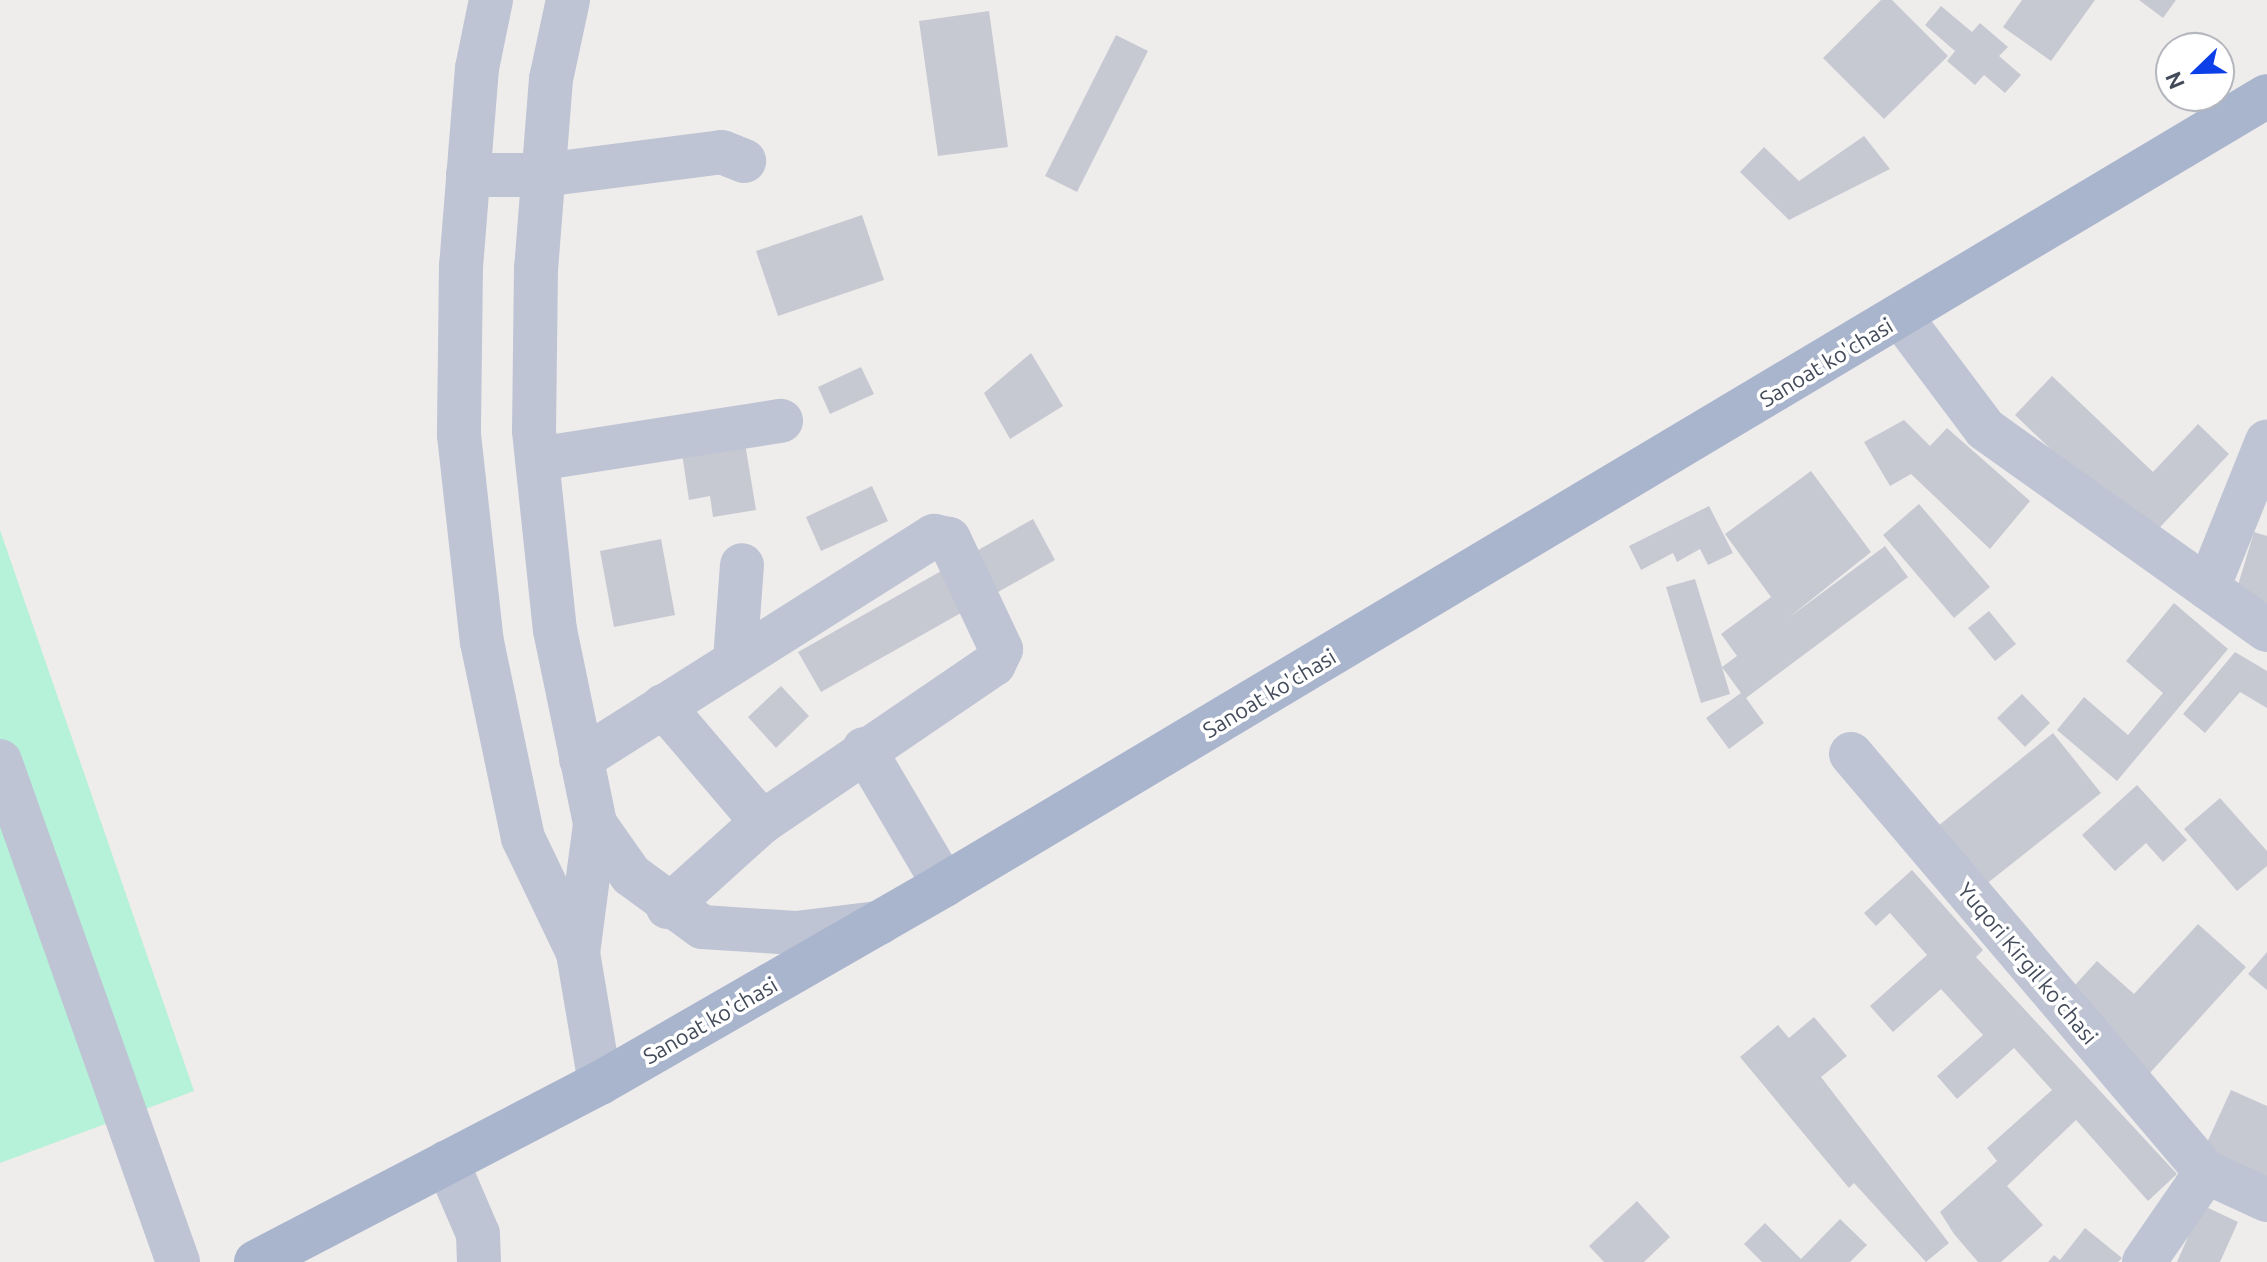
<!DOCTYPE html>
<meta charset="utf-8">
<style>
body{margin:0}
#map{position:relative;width:2267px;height:1262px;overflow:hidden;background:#efecec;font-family:Ubuntu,sans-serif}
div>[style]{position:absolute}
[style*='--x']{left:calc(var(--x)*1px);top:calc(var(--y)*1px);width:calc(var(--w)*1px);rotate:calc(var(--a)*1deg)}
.green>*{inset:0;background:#b6f1d9}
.building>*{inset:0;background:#c7c9d2}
.minor>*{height:44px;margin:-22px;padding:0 22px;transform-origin:22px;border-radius:22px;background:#bec4d3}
.major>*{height:44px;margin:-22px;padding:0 22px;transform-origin:22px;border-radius:22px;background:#a9b4cd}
span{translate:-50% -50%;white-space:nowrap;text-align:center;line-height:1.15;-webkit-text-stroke:7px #fff;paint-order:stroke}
.street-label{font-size:22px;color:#434b5a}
.north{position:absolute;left:2155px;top:32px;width:80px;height:80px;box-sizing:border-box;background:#fff;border:2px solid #b4b7bd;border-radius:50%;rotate:247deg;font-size:22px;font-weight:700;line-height:32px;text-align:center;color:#434b5a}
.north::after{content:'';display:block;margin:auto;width:28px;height:36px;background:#0d3fe8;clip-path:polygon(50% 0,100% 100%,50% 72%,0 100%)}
</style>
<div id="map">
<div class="green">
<i style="clip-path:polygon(0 530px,194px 1091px,0 1163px)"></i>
</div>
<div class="building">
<i style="clip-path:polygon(1881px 0,1892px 0,1948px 56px,1884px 119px,1823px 58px)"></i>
<i style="clip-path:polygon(2022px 0,2095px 0,2051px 61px,2003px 27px)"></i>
<i style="clip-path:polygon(2139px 0,2176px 0,2163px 18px)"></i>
<i style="clip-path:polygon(1941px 6px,1972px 32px,1980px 23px,2008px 47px,1999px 56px,2021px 75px,2005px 93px,1984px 75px,1975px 85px,1947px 61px,1955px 51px,1925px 25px)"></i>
<i style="clip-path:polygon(989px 11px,1008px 147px,938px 156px,919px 21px)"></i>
<i style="clip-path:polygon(1116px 35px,1148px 51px,1077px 192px,1045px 176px)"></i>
<i style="clip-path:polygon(1864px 136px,1890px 169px,1789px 220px,1740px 172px,1764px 147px,1799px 181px)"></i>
<i style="clip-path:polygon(862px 215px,884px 280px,778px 316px,756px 251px)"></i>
<i style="clip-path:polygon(1031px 353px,1063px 406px,1010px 439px,984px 393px)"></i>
<i style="clip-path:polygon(861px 367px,874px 394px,830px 414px,818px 387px)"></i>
<i style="clip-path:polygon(2052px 376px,2153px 472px,2198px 424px,2229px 454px,2147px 541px,2015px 415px)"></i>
<i style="clip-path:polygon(1904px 420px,1930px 446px,1947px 428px,2030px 501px,1990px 549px,1911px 474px,1890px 486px,1864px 442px)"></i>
<i style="clip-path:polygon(744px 437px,756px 510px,713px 517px,710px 496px,689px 500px,681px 447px)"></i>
<i style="clip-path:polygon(1811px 471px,1871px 552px,1787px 619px,1885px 546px,1908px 577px,1746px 698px,1764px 723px,1729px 749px,1706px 718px,1741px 693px,1722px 667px,1730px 694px,1701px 703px,1666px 587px,1695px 579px,1722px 667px,1737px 656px,1721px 634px,1771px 597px,1725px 534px)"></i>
<i style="clip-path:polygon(872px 486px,888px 521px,821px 551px,806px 517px)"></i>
<i style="clip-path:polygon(1919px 504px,1990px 587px,1954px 618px,1883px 535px)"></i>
<i style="clip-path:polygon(1709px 506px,1733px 553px,1708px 565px,1700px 549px,1677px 562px,1673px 553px,1641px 570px,1629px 546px)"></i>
<i style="clip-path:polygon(1033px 519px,1055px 560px,821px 692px,798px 652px)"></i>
<i style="clip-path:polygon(2254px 532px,2267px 536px,2267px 612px,2235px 595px)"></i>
<i style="clip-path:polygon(661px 539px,675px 615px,614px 627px,600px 551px)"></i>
<i style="clip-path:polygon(2174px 603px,2228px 649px,2117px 781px,2057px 730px,2084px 697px,2128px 735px,2163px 693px,2126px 661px)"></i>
<i style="clip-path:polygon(1989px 611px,2016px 644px,1995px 661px,1968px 628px)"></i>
<i style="clip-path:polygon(2235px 652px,2267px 671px,2267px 708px,2240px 692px,2205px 733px,2183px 714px)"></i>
<i style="clip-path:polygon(781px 686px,809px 716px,776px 748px,748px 717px)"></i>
<i style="clip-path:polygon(2022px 694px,2050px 723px,2025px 747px,1997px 718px)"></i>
<i style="clip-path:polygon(2053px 733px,2101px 793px,1985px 885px,1938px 826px)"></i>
<i style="clip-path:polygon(2137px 785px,2187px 840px,2163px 862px,2146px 843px,2115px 871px,2082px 835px)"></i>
<i style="clip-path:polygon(2220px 798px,2267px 851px,2267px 866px,2237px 891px,2184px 829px)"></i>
<i style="clip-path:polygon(1912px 870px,1983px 950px,1976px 957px,2177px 1174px,2148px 1201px,2076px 1120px,2007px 1186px,2043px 1225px,2001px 1262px,1978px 1262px,1954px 1234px,1940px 1212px,1997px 1161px,1987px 1148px,2052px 1090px,2014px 1048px,1957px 1099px,1937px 1076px,1983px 1035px,1941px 989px,1893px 1032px,1870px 1006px,1927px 955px,1890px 913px,1876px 926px,1864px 913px)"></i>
<i style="clip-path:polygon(2198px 924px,2246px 967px,2149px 1074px,2064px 997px,2097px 961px,2134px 994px)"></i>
<i style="clip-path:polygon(2267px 952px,2267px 990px,2248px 974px)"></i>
<i style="clip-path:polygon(1814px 1017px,1847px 1056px,1821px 1077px,1949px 1243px,1926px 1262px,1854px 1183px,1849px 1188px,1740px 1057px,1778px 1025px,1789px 1038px)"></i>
<i style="clip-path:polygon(2231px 1090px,2267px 1106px,2267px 1178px,2204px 1149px)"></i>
<i style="clip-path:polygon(1637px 1201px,1670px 1237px,1644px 1262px,1604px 1262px,1589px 1246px)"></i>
<i style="clip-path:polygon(2202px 1205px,2238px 1222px,2220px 1262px,2177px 1262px)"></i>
<i style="clip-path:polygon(1840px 1219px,1867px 1245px,1850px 1262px,1762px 1262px,1744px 1244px,1765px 1223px,1801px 1259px)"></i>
<i style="clip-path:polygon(2085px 1228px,2122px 1258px,2118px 1262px,2048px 1262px,2054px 1255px,2060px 1260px)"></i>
</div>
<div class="minor">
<i style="--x:491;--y:0;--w:69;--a:101.6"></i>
<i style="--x:477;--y:68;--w:198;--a:94.6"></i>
<i style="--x:461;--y:265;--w:170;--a:90.7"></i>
<i style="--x:459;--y:435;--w:208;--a:83.7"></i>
<i style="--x:482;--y:642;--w:200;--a:78.2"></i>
<i style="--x:523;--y:838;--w:127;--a:64.4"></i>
<i style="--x:578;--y:953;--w:132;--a:80.4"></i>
<i style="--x:568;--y:0;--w:81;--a:102.1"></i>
<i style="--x:551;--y:79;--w:190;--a:94.5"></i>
<i style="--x:536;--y:268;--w:163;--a:90.7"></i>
<i style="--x:534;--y:431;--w:200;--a:84"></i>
<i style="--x:555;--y:630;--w:198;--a:78.3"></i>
<i style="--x:595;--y:824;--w:130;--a:97.5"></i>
<i style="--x:468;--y:175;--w:75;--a:0"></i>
<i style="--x:543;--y:175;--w:180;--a:-7.3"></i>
<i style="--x:722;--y:152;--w:24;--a:22"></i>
<i style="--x:1901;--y:317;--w:140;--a:53.1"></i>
<i style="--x:1985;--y:429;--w:346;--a:35.5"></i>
<i style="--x:537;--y:459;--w:247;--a:-8.9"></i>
<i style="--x:2208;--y:588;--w:158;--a:-68.1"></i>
<i style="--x:735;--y:660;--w:95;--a:-85.8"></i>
<i style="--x:663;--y:706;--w:153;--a:49.5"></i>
<i style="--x:864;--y:749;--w:158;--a:59.5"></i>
<i style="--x:1851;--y:754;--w:548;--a:49.66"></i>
<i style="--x:2206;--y:1172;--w:67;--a:24.7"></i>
<i style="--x:581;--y:759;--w:418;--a:-32.3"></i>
<i style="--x:934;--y:536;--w:15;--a:11"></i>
<i style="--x:949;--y:539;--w:122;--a:64.7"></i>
<i style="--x:1001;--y:649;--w:17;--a:115"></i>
<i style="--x:994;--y:664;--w:281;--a:145.7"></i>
<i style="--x:762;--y:822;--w:127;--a:137.9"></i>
<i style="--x:0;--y:761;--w:532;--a:70.44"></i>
<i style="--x:595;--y:824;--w:62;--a:54.8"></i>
<i style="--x:631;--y:875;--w:88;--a:36.2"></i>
<i style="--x:702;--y:927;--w:94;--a:3.7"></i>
<i style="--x:796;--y:933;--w:84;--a:-6.9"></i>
<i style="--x:447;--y:1162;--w:78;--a:66.7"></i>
<i style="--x:478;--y:1234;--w:28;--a:88"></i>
<i style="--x:2144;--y:1262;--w:109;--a:-55.4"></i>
</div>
<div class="major">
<i style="--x:256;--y:1262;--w:388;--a:-27.5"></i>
<i style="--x:600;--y:1083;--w:397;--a:-29.9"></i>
<i style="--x:944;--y:885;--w:1540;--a:-30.81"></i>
</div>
<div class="street-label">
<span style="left:1826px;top:362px;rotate:-31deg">Sanoat ko'chasi</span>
<span style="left:1269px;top:693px;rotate:-31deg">Sanoat ko'chasi</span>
<span style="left:2028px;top:963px;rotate:50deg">Yuqori Kirgil koʻchasi</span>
<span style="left:710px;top:1020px;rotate:-30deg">Sanoat ko'chasi</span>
</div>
<div class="north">N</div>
</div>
